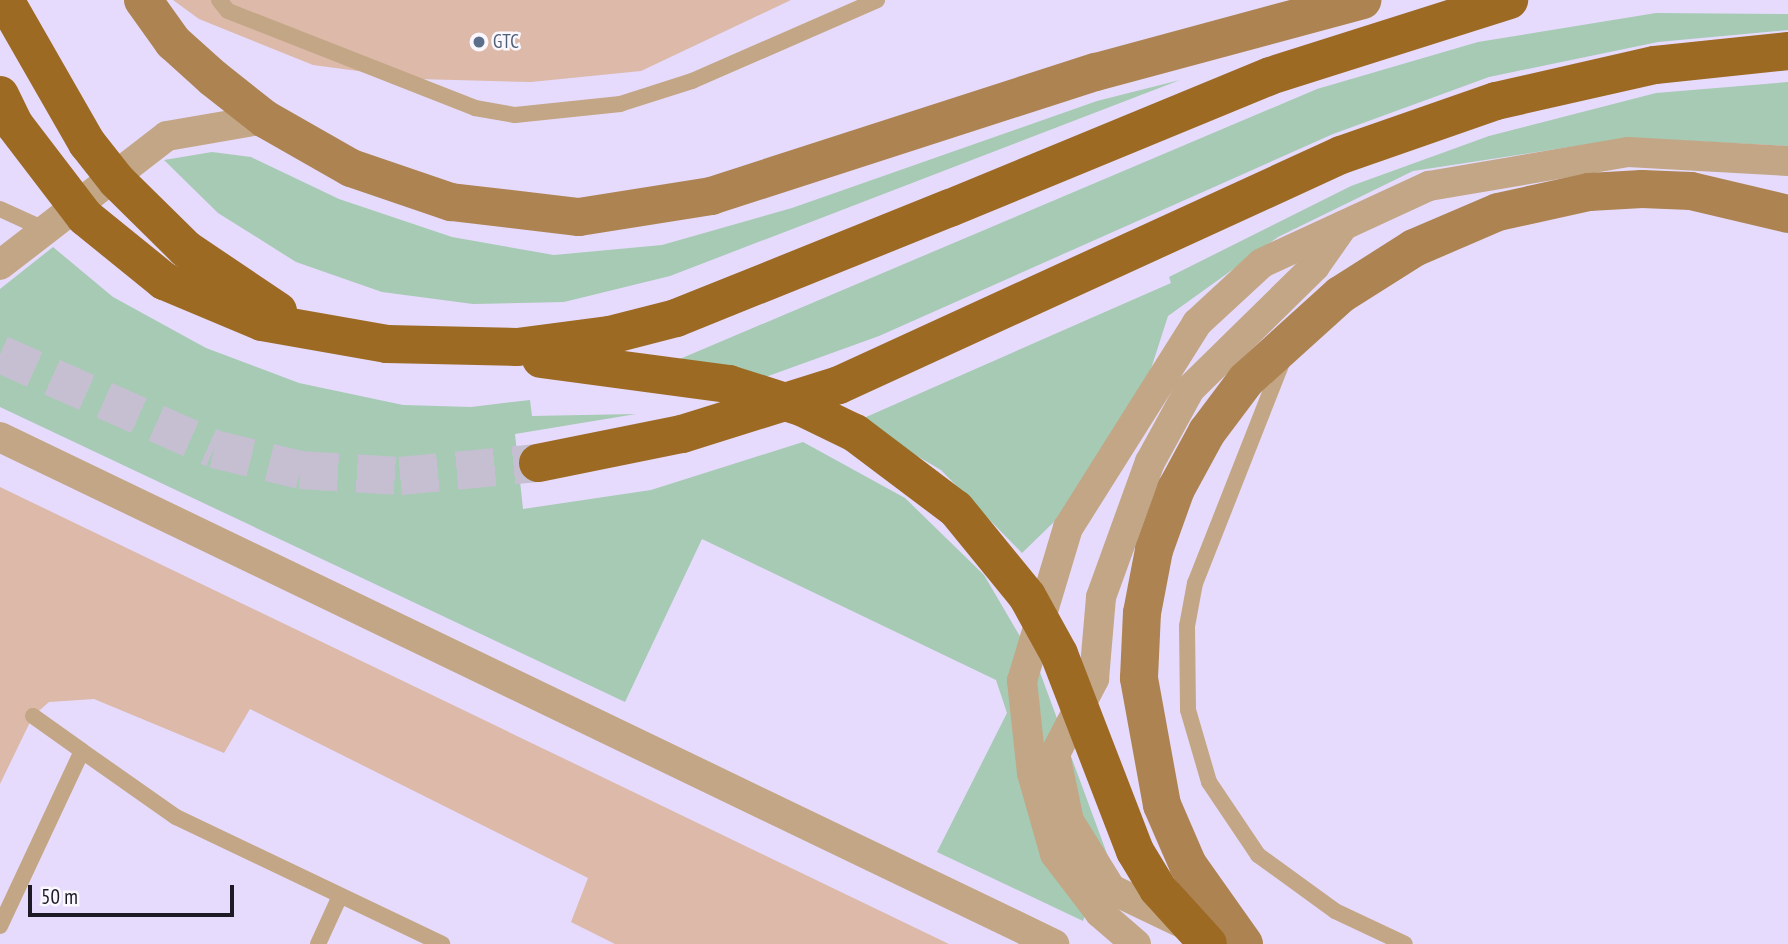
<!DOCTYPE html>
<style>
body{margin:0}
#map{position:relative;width:1788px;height:944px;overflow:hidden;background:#efe8fc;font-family:"PT Sans Narrow",sans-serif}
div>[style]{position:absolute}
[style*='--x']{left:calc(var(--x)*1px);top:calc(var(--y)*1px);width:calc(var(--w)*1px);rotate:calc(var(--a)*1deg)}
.built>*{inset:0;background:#e6dbfc}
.green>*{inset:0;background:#a6cab3}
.building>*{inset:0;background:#dcb9a8}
.primary-tunnel>*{height:38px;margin-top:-19px;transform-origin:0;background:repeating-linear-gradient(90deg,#c5bfd1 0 38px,transparent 0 57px)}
.lane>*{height:16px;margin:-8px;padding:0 8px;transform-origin:8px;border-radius:8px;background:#c3a685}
.street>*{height:30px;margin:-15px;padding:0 15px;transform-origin:15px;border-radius:15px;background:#c3a685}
.secondary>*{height:38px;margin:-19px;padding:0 19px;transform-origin:19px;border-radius:19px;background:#ad8351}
.primary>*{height:38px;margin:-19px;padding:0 19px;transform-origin:19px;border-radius:19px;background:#9d6a24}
.primary-bridge>*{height:38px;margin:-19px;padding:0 19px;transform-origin:19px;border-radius:19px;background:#9d6a24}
.dots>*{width:19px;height:19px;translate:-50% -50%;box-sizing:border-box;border:4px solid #faf7fe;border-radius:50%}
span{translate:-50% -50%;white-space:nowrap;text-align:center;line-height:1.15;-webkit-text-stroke:5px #faf7fe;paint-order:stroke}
.service-label{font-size:19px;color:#4e5e75}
.left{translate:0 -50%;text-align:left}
.scale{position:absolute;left:28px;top:885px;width:206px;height:32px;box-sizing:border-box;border:4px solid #1d1925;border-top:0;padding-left:9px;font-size:21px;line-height:24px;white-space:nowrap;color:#1d1925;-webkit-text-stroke:5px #faf7fe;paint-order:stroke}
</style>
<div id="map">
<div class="built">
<i style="clip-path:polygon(0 0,1788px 0,1788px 944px,0 944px)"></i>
</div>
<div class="green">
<i style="clip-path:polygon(1656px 13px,1788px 14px,1788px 30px,1658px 42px,1489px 77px,1333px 134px,879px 336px,757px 380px,668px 364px,1317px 89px,1478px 42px)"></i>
<i style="clip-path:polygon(1180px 80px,670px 276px,564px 302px,473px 304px,382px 292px,296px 262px,218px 213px,164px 160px,212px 152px,251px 157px,339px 199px,452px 237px,554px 255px,662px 245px,792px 208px,1097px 101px)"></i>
<i style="clip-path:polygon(1788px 82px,1788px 146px,1629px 138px,1413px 171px,1278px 237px,1168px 316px,1149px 375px,1058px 518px,1022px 553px,941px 470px,857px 421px,1171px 283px,1169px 277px,1351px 186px,1489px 136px,1656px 93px)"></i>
<i style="clip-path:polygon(53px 247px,113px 297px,206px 348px,299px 383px,403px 405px,471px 407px,530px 400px,532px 416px,636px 414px,515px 434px,523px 509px,651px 490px,803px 442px,905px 498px,984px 575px,1038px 667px,1116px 878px,1096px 888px,1083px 921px,937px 852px,1007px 713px,996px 680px,702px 539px,625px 702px,0 407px,0 289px)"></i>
</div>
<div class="building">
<i style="clip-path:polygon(173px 0,791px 0,641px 71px,531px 82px,418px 79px,313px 65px,199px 19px)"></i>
<i style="clip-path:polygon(0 487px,949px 944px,615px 944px,571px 922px,588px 878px,250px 709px,224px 753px,94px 699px,49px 702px,33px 716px,0 784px)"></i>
</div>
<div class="primary-tunnel">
<i style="--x:0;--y:354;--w:234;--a:23.9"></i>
<i style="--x:214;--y:449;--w:89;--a:13.7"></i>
<i style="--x:300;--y:470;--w:100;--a:3.4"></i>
<i style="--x:400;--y:476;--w:139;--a:-5.4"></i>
</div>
<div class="lane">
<i style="--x:219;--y:0;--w:14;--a:51"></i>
<i style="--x:228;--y:11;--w:265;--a:21.4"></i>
<i style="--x:475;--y:108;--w:41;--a:9.9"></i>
<i style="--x:515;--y:115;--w:106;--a:-6"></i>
<i style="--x:620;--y:104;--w:76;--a:-17.7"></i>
<i style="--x:692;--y:81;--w:202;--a:-23.6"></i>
<i style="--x:0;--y:209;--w:51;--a:24.5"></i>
<i style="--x:1283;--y:360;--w:240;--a:111.5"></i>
<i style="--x:1195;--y:583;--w:44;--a:100.5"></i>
<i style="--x:1187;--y:626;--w:84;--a:89.3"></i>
<i style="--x:1188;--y:710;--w:75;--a:73.7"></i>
<i style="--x:1209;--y:782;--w:88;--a:56.1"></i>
<i style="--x:1258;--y:855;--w:95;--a:36"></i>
<i style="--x:1335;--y:911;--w:77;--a:25.2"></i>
<i style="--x:33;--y:716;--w:60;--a:35.5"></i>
<i style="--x:0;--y:926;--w:193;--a:-64.9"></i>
<i style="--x:82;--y:751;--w:115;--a:35.1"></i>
<i style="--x:176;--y:817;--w:295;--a:25.5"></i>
<i style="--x:318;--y:944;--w:53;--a:-65.4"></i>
</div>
<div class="street">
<i style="--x:0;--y:265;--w:211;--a:-37.7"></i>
<i style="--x:167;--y:136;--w:99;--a:-9.8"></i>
<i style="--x:0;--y:437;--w:1170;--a:25.69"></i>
<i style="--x:1186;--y:925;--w:83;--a:-154.4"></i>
<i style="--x:1111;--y:889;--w:80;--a:-121.7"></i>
<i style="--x:1069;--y:821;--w:68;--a:-101.8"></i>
<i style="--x:1055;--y:754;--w:85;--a:-62.5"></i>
<i style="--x:1094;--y:679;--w:82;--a:-85.1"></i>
<i style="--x:1101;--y:597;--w:144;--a:-70.1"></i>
<i style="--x:1150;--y:462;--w:83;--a:-61.3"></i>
<i style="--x:1190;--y:389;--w:175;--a:-44.5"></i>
<i style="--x:1315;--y:266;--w:49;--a:-55"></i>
<i style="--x:1136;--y:944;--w:48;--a:-139.3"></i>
<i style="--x:1100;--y:913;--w:74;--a:-127.3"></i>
<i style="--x:1055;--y:854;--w:84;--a:-105.9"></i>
<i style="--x:1032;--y:773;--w:93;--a:-96.2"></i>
<i style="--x:1022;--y:681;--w:160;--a:-73.3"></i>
<i style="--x:1068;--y:528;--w:242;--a:-57.8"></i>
<i style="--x:1197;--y:323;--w:88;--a:-42.7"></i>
<i style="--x:1262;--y:263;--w:184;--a:-24.8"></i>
<i style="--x:1429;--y:186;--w:202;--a:-9.7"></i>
<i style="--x:1628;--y:152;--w:160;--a:3.2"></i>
</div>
<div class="secondary">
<i style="--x:143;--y:0;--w:52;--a:54.5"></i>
<i style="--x:173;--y:42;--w:54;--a:42"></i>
<i style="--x:213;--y:78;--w:66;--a:38.3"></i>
<i style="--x:265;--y:119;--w:99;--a:29.7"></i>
<i style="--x:351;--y:168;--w:106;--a:18.8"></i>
<i style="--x:451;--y:202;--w:129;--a:6.7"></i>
<i style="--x:579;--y:217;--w:134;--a:-9"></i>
<i style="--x:711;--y:196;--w:404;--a:-17.9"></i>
<i style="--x:1096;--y:72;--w:276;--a:-15.1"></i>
<i style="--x:1244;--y:944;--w:97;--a:-125.3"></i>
<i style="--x:1188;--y:865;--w:65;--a:-113.4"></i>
<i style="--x:1162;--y:805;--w:129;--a:-100.3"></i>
<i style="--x:1139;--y:678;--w:65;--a:-87.4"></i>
<i style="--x:1142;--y:613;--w:64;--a:-79.2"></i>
<i style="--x:1154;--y:550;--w:65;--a:-70.2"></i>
<i style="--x:1176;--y:489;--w:65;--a:-61.5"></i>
<i style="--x:1207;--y:432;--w:65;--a:-53.1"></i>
<i style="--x:1246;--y:380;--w:127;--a:-42.1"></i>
<i style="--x:1340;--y:295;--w:88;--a:-32.4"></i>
<i style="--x:1414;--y:248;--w:91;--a:-23.2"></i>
<i style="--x:1498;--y:212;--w:93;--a:-12.4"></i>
<i style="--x:1589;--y:192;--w:53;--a:-3.2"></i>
<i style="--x:1642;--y:189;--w:49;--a:2.3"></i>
<i style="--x:1691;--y:191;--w:100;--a:13.3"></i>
</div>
<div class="primary">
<i style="--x:950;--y:208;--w:346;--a:-22.4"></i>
<i style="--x:1270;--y:76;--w:251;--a:-17.6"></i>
<i style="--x:538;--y:463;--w:147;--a:-11.4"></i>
<i style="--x:682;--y:434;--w:164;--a:-17.3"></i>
<i style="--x:839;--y:385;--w:552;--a:-24.62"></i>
<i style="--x:1341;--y:155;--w:164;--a:-19.2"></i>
<i style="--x:1496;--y:101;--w:163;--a:-12.8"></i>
<i style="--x:1655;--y:65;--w:134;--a:-6"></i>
</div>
<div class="primary-bridge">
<i style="--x:5;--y:0;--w:165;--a:60.2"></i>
<i style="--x:87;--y:143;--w:48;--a:51.7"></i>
<i style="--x:117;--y:181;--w:97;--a:44.6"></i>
<i style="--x:186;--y:249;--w:111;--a:34"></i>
<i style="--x:0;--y:95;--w:32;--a:64"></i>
<i style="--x:14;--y:124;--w:117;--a:52.6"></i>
<i style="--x:85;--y:217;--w:102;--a:39"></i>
<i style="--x:164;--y:281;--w:106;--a:22.7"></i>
<i style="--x:262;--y:322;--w:127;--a:10"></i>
<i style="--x:387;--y:344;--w:130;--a:1.3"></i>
<i style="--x:517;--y:347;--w:94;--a:-7.4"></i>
<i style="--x:610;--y:335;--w:68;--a:-14.4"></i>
<i style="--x:676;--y:318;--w:295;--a:-21.9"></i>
<i style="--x:541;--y:359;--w:190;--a:7.6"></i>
<i style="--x:729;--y:384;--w:76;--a:17.7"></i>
<i style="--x:801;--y:407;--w:60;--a:25.7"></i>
<i style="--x:855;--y:433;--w:126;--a:37"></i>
<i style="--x:956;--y:509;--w:112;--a:50.8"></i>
<i style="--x:1027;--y:596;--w:66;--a:61.1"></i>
<i style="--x:1059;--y:654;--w:211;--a:68.9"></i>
<i style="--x:1135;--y:851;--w:44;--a:58.8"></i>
<i style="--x:1158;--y:889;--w:74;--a:47.7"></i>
</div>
<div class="dots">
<i style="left:479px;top:42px;background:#5c6f8a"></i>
</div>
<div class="service-label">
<span class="left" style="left:493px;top:42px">GTC</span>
</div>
<div class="scale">50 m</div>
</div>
